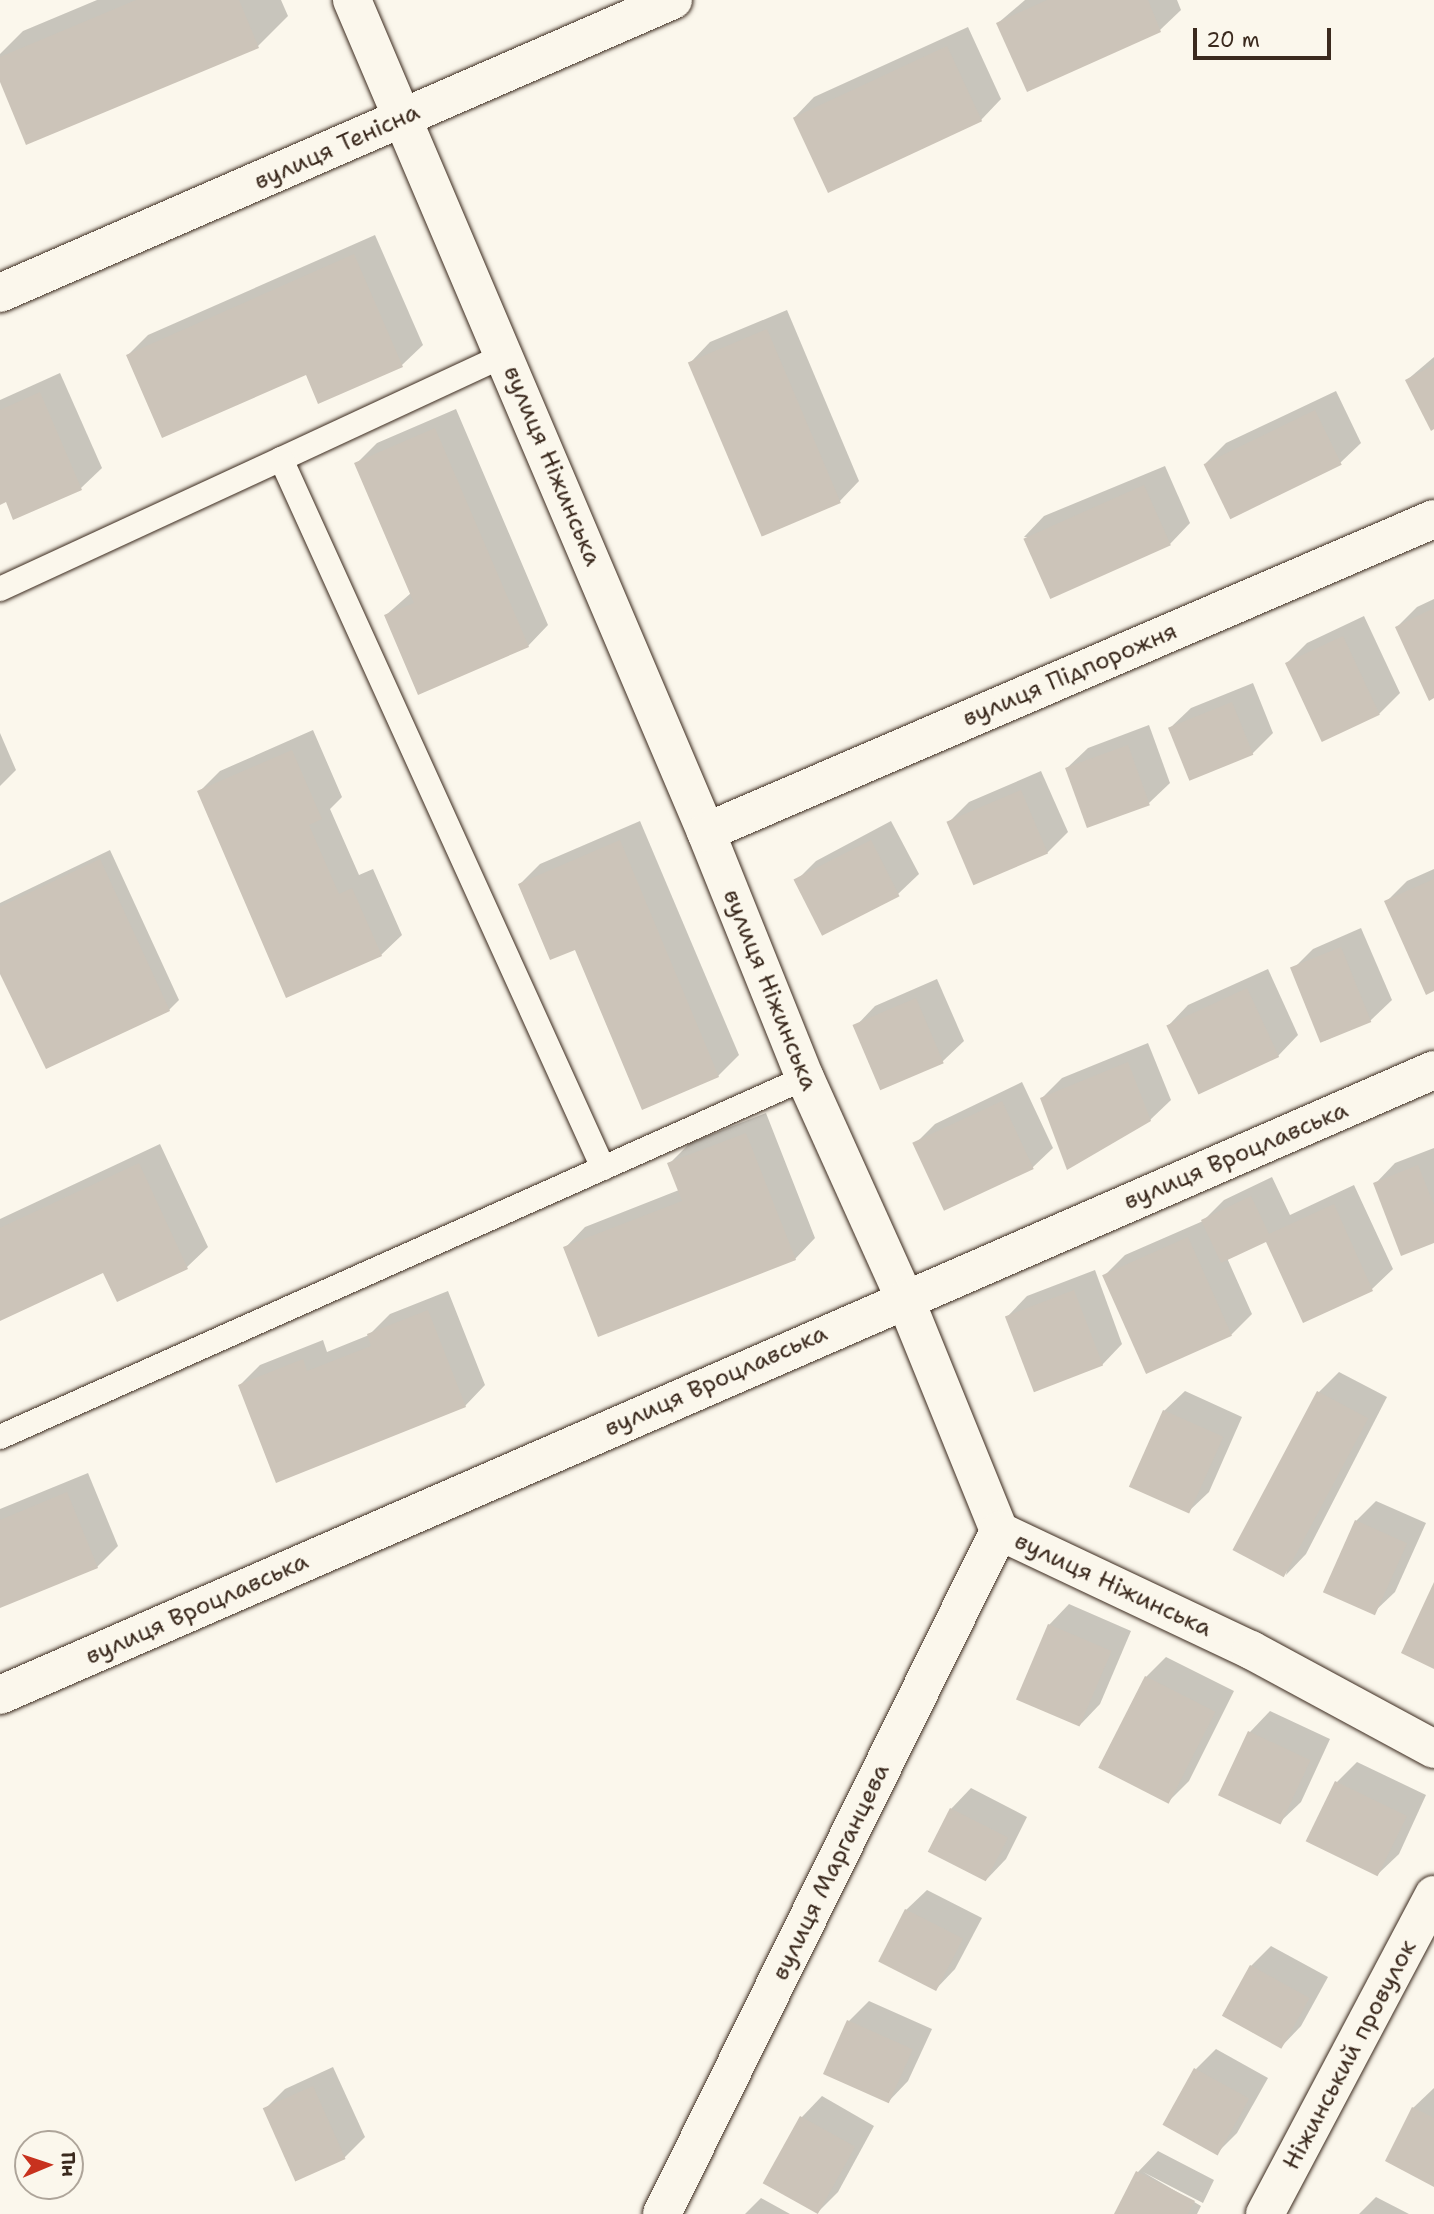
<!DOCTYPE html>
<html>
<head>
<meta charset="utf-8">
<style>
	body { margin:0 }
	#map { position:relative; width:1434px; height:2214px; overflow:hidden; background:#fbf7ec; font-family:"Shantell Sans",sans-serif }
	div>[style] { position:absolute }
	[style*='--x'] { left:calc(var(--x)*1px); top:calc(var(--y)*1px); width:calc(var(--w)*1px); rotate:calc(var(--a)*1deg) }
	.shadow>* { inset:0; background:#0003 }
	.building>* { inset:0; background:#ccc4b9; transform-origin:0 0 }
	.roads { filter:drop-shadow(0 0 2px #3b2a1e) drop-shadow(0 0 2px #3b2a1e) }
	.service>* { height:24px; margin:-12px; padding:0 12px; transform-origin:12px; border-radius:12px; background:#fbf7ec }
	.minor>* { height:38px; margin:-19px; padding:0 19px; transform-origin:19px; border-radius:19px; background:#fbf7ec }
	span { translate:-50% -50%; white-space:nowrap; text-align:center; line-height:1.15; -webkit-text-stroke:6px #fbf7ec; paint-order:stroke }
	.street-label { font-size:24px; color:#3b2a1e }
	.north { position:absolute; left:14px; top:2130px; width:70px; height:70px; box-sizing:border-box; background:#fbf7ec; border:2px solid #aea59a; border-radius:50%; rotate:88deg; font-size:19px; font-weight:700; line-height:28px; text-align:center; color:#3b2a1e }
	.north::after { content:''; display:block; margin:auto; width:24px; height:32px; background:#c8321e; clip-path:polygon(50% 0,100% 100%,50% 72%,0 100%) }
	.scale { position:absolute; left:1193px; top:28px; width:138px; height:32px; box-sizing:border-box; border:4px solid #3b2a1e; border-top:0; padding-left:9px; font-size:21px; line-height:24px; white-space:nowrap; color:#3b2a1e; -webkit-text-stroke:5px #fbf7ec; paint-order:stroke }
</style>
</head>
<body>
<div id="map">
	<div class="shadow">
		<i style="clip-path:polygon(97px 0,281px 0,288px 16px,258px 46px,0 77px,0 54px,23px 31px)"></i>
		<i style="clip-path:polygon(1025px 0,1177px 0,1181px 10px,1160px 30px,1028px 89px,998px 23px)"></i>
		<i style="clip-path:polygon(968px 27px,1001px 99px,981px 120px,794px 118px,814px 97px)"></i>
		<i style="clip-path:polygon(375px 235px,423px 345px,402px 365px,307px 372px,128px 355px,148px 335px)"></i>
		<i style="clip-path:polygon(787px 310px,859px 481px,839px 502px,690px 363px,710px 342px)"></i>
		<i style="clip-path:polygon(1434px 357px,1434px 427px,1407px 380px)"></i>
		<i style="clip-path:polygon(60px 373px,102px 468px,81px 488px,0 503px,0 400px)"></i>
		<i style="clip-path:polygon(1336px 391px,1361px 443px,1340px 463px,1206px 463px,1226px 443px)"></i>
		<i style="clip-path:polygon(456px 409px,548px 625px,528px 646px,386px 615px,411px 593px,356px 464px,377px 443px)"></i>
		<i style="clip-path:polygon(1165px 466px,1190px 523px,1170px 544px,1024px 537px,1044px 516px)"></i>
		<i style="clip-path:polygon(1434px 599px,1434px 696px,1397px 627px,1417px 607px)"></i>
		<i style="clip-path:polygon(1364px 616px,1400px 693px,1379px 714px,1287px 663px,1307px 643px)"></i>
		<i style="clip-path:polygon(1253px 683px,1273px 733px,1252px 754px,1170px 728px,1191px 708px)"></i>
		<i style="clip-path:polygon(1149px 725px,1170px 783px,1149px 803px,1067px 768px,1088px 748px)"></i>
		<i style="clip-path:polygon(313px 730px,342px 797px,330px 809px,359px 875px,373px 869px,402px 935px,381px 955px,199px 792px,220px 771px)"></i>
		<i style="clip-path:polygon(0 733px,16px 770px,0 786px)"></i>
		<i style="clip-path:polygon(1041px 771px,1068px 832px,1047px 853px,949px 822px,969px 802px)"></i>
		<i style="clip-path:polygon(640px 821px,739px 1055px,718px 1076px,576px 947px,520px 884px,540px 864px)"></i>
		<i style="clip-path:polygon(891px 821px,919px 874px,898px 894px,823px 934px,796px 881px,816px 861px)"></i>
		<i style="clip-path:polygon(110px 850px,179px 1000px,169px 1010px,0 970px,0 903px)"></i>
		<i style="clip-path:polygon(1434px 869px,1434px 989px,1386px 902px,1407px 881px)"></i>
		<i style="clip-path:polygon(1361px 928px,1392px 1000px,1371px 1020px,1324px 1041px,1293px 969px,1313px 949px)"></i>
		<i style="clip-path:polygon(1268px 969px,1298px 1035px,1278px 1056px,1168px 1026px,1188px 1005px)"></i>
		<i style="clip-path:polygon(937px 979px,964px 1041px,943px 1061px,882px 1088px,855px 1027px,875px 1006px)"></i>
		<i style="clip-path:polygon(1148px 1043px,1171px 1100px,1150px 1120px,1042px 1098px,1062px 1078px)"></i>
		<i style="clip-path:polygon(1022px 1082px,1053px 1148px,1032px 1168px,915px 1144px,935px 1124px)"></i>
		<i style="clip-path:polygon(766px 1113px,815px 1238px,795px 1259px,565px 1248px,585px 1227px,679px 1190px,669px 1164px,690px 1143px)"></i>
		<i style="clip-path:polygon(160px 1144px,208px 1247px,187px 1267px,118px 1300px,104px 1271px,0 1319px,0 1219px)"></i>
		<i style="clip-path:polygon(1434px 1148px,1434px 1241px,1375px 1184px,1395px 1163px)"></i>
		<i style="clip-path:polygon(1272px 1177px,1290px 1215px,1354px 1185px,1393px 1269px,1372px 1289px,1304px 1321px,1267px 1240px,1227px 1258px,1252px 1314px,1231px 1335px,1104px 1276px,1125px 1255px,1203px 1221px,1224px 1200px)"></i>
		<i style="clip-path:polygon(1095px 1270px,1122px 1344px,1102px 1365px,1007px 1317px,1027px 1296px)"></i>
		<i style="clip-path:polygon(448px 1291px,485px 1385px,465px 1406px,240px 1385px,260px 1365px,323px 1340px,327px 1352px,369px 1335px,390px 1314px)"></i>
		<i style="clip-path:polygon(1339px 1372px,1387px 1397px,1306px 1554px,1286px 1575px,1319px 1392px)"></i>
		<i style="clip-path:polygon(1185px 1391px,1242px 1417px,1209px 1492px,1188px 1512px,1164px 1411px)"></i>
		<i style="clip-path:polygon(88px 1473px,118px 1546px,97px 1567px,0 1606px,0 1509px)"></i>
		<i style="clip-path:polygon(1376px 1501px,1426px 1523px,1395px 1592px,1374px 1612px,1356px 1521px)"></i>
		<i style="clip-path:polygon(1069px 1604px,1131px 1631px,1100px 1704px,1080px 1725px,1049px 1625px)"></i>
		<i style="clip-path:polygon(1166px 1657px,1234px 1691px,1189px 1781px,1169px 1801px,1146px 1677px)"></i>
		<i style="clip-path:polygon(1270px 1711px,1330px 1739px,1301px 1802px,1280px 1822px,1221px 1794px,1250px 1732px)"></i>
		<i style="clip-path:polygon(1357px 1762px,1426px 1795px,1399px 1854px,1378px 1874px,1337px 1782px)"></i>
		<i style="clip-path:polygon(971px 1788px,1027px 1817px,1006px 1859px,986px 1880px,951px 1809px)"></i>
		<i style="clip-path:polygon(927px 1890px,982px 1918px,955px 1969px,935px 1990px,906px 1910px)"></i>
		<i style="clip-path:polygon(1271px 1946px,1328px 1977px,1301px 2026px,1281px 2047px,1251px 1966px)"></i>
		<i style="clip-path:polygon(869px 2001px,932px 2029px,908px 2081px,888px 2102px,849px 2021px)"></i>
		<i style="clip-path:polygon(1216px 2049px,1268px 2078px,1237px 2133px,1216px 2154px,1196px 2069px)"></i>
		<i style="clip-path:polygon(333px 2067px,365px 2137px,344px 2158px,265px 2109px,285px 2089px)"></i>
		<i style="clip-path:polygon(1434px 2088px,1434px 2185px,1413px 2108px)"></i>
		<i style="clip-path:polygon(822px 2096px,874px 2126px,838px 2192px,818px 2212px,766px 2183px,802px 2117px)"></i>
		<i style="clip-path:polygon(1158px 2151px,1214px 2180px,1203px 2203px,1143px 2172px,1201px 2206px,1197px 2214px,1116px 2214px,1138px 2172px)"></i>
		<i style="clip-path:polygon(1376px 2197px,1409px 2214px,1359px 2214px)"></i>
		<i style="clip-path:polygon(761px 2198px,790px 2214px,745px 2214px)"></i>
	</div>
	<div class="building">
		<i style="clip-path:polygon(136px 0,239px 0,259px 48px,26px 145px,0 82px,0 57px)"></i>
		<i style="clip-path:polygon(1047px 0,1148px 0,1161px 32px,1027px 92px,996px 23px)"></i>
		<i style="left:947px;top:46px;width:83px;height:170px;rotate:65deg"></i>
		<i style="clip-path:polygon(354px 254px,403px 367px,318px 404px,306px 375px,162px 438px,126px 355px)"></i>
		<i style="left:767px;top:329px;width:189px;height:86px;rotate:67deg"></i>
		<i style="clip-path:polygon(1434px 365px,1434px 429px,1431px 431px,1405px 380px)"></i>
		<i style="clip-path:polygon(40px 392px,82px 490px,13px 520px,6px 502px,0 505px,0 410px)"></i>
		<i style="left:1315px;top:410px;width:61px;height:124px;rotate:64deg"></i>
		<i style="clip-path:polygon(435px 428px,529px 647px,418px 695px,384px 615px,414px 603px,354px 463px)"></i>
		<i style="left:1144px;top:485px;width:66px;height:132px;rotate:66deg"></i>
		<i style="clip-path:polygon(1434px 608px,1434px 698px,1429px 701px,1395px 627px)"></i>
		<i style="left:1343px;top:636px;width:87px;height:64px;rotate:65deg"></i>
		<i style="left:1232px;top:702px;width:57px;height:69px;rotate:68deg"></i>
		<i style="left:1128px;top:745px;width:64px;height:67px;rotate:70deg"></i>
		<i style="clip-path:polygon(292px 750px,322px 819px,309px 825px,339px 894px,352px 888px,382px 956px,286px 998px,197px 791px)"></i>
		<i style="left:1021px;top:790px;width:69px;height:81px;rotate:67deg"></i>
		<i style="clip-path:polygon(620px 840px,719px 1077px,642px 1110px,575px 950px,550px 960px,518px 884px)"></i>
		<i style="left:871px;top:840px;width:63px;height:87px;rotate:63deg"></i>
		<i style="clip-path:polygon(100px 859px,170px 1011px,46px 1069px,0 974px,0 907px)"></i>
		<i style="clip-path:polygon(1434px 879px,1434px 991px,1426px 995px,1384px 901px)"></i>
		<i style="left:1341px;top:947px;width:81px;height:55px;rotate:68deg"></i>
		<i style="left:1247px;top:988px;width:76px;height:89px;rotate:65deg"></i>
		<i style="left:916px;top:998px;width:71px;height:69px;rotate:67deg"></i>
		<i style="clip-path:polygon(1128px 1062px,1151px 1121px,1067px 1170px,1040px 1098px)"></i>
		<i style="left:1002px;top:1101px;width:75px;height:99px;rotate:65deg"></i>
		<i style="clip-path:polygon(746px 1133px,796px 1260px,598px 1337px,563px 1247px,682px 1201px,667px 1163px)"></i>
		<i style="clip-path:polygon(139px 1163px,188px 1269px,117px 1302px,103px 1273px,0 1321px,0 1228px)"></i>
		<i style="clip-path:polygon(1418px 1165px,1434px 1205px,1434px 1243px,1401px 1256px,1373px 1183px)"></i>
		<i style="clip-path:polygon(1251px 1196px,1269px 1234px,1334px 1204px,1373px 1291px,1303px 1323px,1266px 1242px,1221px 1263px,1201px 1220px)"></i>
		<i style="left:1188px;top:1237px;width:108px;height:94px;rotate:66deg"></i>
		<i style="left:1074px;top:1290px;width:81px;height:74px;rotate:69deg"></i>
		<i style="clip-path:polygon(428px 1310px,466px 1407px,276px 1483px,238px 1385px,303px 1359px,307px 1371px,371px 1346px,367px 1334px)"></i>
		<i style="left:1317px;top:1391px;width:58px;height:180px;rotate:28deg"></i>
		<i style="left:1163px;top:1410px;width:66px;height:84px;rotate:24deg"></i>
		<i style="clip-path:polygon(67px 1492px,98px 1568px,0 1608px,0 1520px)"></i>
		<i style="left:1355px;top:1520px;width:57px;height:79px;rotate:24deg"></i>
		<i style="clip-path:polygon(1434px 1582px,1434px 1669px,1401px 1653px)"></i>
		<i style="left:1048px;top:1624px;width:69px;height:82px;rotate:23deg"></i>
		<i style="left:1145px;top:1676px;width:79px;height:103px;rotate:27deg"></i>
		<i style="left:1248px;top:1731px;width:69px;height:71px;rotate:25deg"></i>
		<i style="left:1335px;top:1781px;width:80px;height:67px;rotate:26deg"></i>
		<i style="left:950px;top:1808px;width:65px;height:49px;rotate:27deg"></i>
		<i style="left:905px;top:1909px;width:65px;height:59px;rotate:27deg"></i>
		<i style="left:1250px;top:1965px;width:68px;height:58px;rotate:29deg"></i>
		<i style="left:847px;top:2020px;width:72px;height:59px;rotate:24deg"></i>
		<i style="left:1194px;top:2068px;width:63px;height:65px;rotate:29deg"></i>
		<i style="left:313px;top:2086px;width:80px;height:55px;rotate:66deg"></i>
		<i style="clip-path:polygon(1412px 2107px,1434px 2118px,1434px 2187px,1385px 2161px)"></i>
		<i style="left:800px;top:2116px;width:63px;height:77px;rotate:29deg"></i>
		<i style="clip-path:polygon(1136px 2171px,1195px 2201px,1188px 2214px,1114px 2214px)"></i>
	</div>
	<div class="roads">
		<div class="service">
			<i style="--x:281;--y:459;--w:247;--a:-24.9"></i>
			<i style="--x:0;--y:589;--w:310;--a:-24.8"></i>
			<i style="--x:281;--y:459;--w:779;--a:65.57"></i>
			<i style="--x:0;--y:1437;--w:881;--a:-24.04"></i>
		</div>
		<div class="minor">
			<i style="--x:352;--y:0;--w:904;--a:66.95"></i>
			<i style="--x:706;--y:832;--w:265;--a:68.1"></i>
			<i style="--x:805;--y:1078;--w:243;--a:65.7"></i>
			<i style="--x:905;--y:1299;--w:250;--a:67.9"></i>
			<i style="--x:999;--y:1531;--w:279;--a:25.3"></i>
			<i style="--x:1251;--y:1650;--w:208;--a:28.4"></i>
			<i style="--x:0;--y:293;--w:734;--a:-23.53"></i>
			<i style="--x:706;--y:832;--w:792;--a:-23.27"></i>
			<i style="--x:0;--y:1695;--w:1564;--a:-23.55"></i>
			<i style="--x:662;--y:2214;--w:762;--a:-63.74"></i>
			<i style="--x:1265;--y:2214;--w:361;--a:-62.1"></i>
		</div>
	</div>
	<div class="street-label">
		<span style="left:337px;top:147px;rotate:-24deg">вулиця Тенісна</span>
		<span style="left:552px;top:466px;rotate:67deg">вулиця Ніжинська</span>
		<span style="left:1070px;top:675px;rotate:-23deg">вулиця Підпорожня</span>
		<span style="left:770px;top:990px;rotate:68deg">вулиця Ніжинська</span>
		<span style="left:1236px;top:1156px;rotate:-23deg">вулиця Вроцлавська</span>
		<span style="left:716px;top:1381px;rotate:-24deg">вулиця Вроцлавська</span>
		<span style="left:1113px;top:1585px;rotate:25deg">вулиця Ніжинська</span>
		<span style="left:197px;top:1609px;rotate:-24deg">вулиця Вроцлавська</span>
		<span style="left:831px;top:1872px;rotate:-64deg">вулиця Марганцева</span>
		<span style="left:1350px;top:2055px;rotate:-62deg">Ніжинський провулок</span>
	</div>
	<div class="north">Пн</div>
	<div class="scale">20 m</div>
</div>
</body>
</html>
